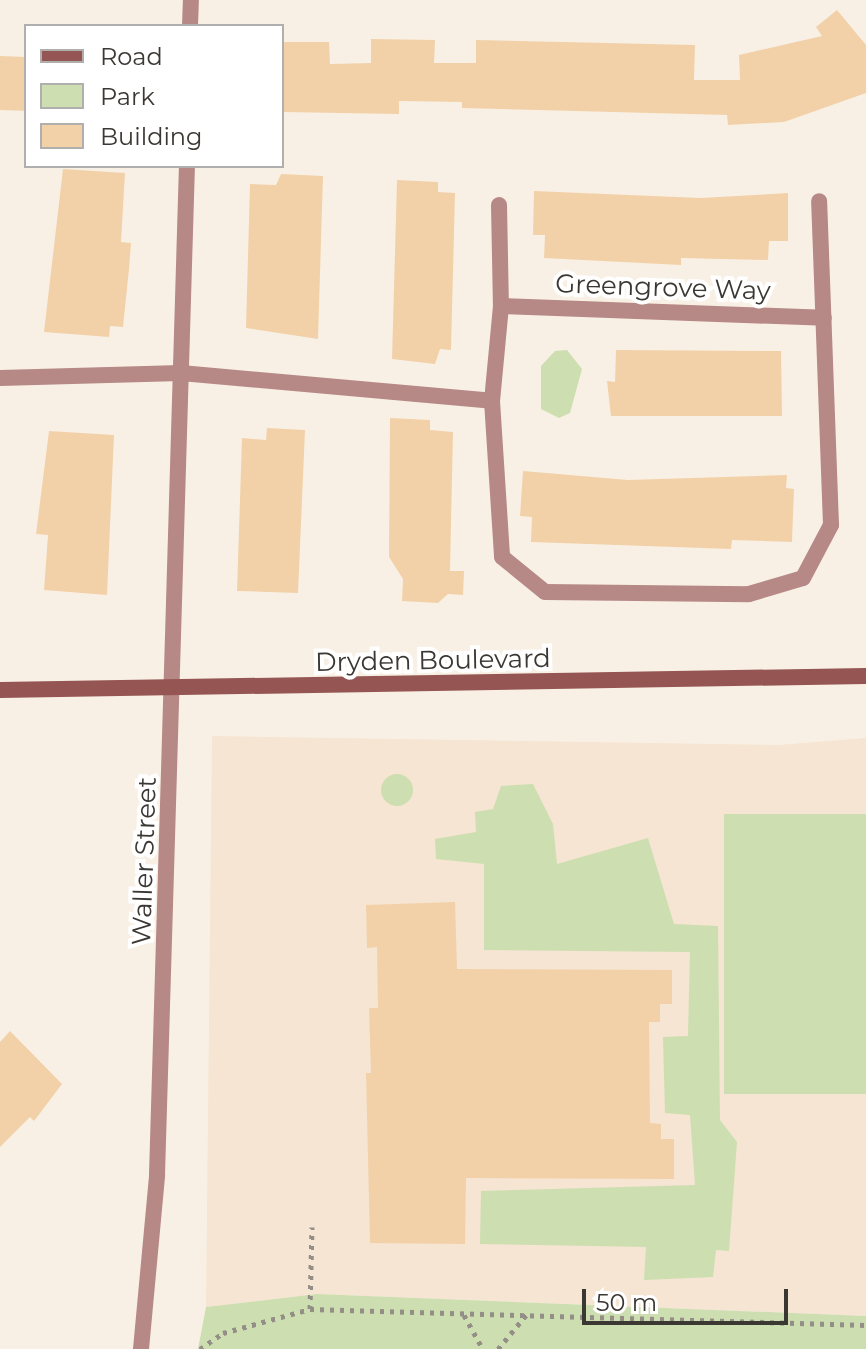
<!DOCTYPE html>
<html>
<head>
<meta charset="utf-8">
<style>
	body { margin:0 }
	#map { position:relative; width:866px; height:1349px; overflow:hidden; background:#f9f0e5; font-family:Montserrat,sans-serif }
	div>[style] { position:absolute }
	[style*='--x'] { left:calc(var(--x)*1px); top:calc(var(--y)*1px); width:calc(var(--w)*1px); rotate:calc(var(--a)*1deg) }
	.education>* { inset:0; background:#f5e5d2 }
	.green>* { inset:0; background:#cddeb1; transform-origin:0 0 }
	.round { border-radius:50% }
	.building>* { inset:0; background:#f2d1a9; transform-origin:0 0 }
	.path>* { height:5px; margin-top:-2.5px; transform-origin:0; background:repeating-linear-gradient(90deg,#948e87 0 4px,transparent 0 10px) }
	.lane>* { height:16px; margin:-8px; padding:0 8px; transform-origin:8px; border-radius:8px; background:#b68886 }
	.street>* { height:16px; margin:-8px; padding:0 8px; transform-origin:8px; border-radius:8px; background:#b68886 }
	.secondary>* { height:16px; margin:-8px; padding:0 8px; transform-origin:8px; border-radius:8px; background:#955553 }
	span { translate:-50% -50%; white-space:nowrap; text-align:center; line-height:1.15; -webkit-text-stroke:8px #fff; paint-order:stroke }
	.street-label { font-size:26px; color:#3b3733 }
	.legend { position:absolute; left:24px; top:24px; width:260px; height:144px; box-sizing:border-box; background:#fff; border:2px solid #b1afad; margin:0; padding:10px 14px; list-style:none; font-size:24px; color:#3b3733 }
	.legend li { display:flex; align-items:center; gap:16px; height:40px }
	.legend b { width:40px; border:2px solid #b1afad }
	.scale { position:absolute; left:582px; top:1289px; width:206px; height:36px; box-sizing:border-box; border:4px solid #3b3733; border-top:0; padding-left:10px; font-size:24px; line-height:28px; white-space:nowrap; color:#3b3733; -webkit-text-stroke:6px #fff; paint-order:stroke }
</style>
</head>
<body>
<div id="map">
	<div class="education">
		<i style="clip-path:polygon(212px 736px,778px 745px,866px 738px,866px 1316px,317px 1294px,206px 1307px)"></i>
	</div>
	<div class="green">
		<i style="clip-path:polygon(567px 350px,582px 369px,570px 413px,559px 418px,541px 409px,541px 366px,555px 351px)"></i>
		<i class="round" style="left:381px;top:774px;width:32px;height:32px"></i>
		<i style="clip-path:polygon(533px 784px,553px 824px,557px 864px,648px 838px,674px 924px,718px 926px,720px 1120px,737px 1142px,729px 1251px,716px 1250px,713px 1277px,644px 1280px,646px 1247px,480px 1244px,481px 1191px,695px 1185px,690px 1115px,665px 1113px,663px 1037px,688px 1036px,690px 952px,484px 950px,484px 864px,436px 859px,435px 839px,476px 832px,475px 812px,493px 809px,501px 786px)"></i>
		<i style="left:724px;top:814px;width:142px;height:280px"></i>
		<i style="clip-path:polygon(317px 1294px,866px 1316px,866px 1349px,198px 1349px,206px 1307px)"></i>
	</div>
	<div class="building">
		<i style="clip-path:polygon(837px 10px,866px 45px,866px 93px,784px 122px,728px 125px,727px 115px,462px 108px,462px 102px,399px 101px,399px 114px,282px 112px,282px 42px,329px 42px,330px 64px,371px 63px,371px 39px,435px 40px,434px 63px,476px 63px,476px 40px,695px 45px,694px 80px,740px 80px,739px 55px,822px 36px,816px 27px)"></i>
		<i style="left:0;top:56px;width:26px;height:54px;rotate:2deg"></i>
		<i style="clip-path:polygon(63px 169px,125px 173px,121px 242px,131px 243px,129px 269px,123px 327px,110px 326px,109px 337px,44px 332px)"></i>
		<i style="clip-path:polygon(281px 174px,323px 176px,318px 339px,246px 328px,250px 184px,276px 185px)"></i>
		<i style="clip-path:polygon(397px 180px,438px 182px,438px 192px,455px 193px,451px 350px,440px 349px,435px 364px,392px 359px)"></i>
		<i style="clip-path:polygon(534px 191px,701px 198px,788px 193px,788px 241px,769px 241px,768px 260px,681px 258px,681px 265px,544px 258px,545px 235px,533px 235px)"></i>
		<i style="clip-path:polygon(616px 350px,781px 351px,782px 416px,611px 416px,607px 381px,615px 382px)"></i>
		<i style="clip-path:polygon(390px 418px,430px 420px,430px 430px,453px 432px,450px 571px,464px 571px,463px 595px,448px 594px,438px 603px,402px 601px,403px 579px,389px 557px)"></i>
		<i style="clip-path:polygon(267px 428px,305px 430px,298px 593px,237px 591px,242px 438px,266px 440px)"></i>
		<i style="clip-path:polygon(49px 431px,114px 435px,107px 595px,44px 590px,48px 535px,36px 534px)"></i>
		<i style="clip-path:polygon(523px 471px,628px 480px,787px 475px,786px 488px,794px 489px,792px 542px,732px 540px,731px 549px,531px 542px,532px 517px,520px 516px)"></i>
		<i style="clip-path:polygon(455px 902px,457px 969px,672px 970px,672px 1004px,660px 1004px,660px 1022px,649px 1022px,650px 1123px,661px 1124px,661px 1139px,674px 1139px,674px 1179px,466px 1178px,465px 1244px,370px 1243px,366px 1073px,371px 1073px,369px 1008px,378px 1008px,377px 947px,367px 948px,366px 905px)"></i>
		<i style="clip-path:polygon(10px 1031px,62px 1084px,34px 1121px,30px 1117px,0 1147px,0 1042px)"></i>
	</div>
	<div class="path">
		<i style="--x:310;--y:1309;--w:82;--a:-88.6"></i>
		<i style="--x:464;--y:1315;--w:39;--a:61"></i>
		<i style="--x:200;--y:1349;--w:28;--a:-35"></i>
		<i style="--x:223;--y:1333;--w:90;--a:-15.4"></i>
		<i style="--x:310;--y:1309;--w:556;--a:1.65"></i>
		<i style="--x:498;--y:1349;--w:45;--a:-50.4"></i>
	</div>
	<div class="lane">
		<i style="--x:0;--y:378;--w:181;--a:-1.6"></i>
	</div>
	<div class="street">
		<i style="--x:190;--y:26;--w:26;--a:-88"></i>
		<i style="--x:499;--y:205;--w:101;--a:88.9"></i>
		<i style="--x:501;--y:306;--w:95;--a:95.4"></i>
		<i style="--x:492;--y:401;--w:156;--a:86.3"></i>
		<i style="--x:502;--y:557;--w:55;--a:39.1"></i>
		<i style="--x:545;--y:592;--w:204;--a:0.6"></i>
		<i style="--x:749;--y:594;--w:56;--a:-16.5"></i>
		<i style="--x:803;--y:578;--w:60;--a:-62.2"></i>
		<i style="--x:831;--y:525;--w:324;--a:-92.1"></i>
		<i style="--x:501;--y:306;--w:323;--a:2.1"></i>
		<i style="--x:181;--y:373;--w:312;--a:5.1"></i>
		<i style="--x:141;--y:1349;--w:175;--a:-84.7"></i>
		<i style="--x:157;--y:1175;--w:1009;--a:-88.3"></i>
	</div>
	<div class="secondary">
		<i style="--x:0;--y:690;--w:866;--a:-0.93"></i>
	</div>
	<div class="street-label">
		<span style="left:663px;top:288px;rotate:2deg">Greengrove Way</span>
		<span style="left:433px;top:661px;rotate:-1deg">Dryden Boulevard</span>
		<span style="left:145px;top:861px;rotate:-88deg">Waller Street</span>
	</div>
	<ul class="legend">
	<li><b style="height:10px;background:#955553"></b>Road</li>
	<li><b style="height:22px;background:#cddeb1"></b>Park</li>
	<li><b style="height:22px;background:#f2d1a9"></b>Building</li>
	</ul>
	<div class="scale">50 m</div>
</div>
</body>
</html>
